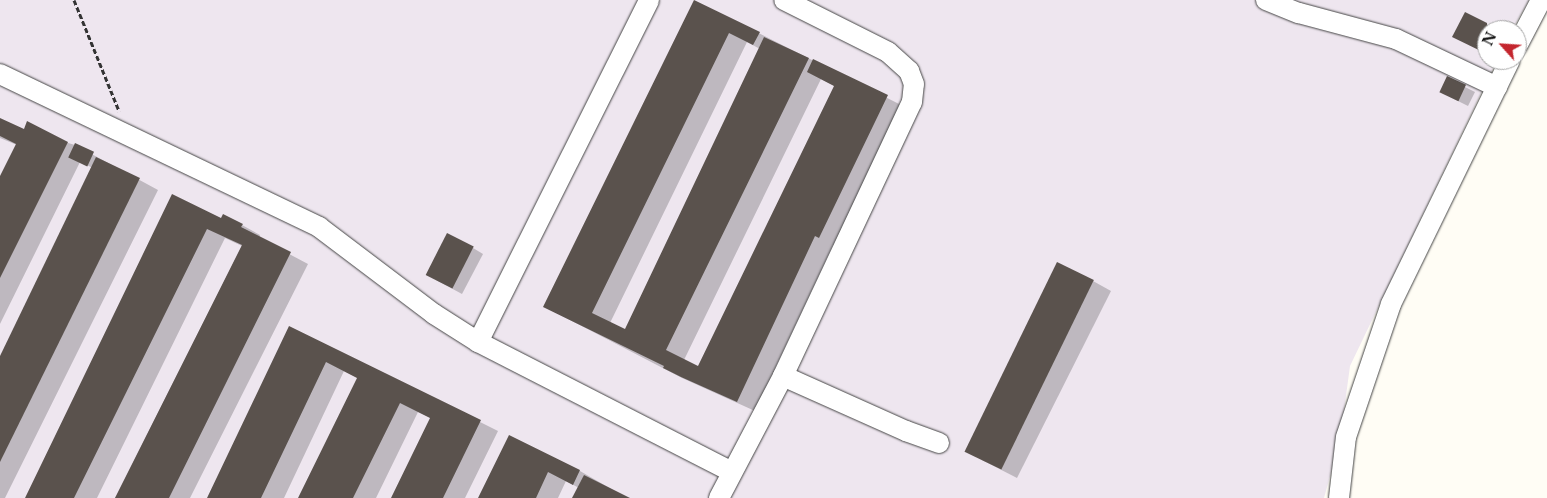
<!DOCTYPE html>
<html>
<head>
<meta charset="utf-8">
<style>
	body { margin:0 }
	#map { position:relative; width:1547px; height:498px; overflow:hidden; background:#fffdf5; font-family:"Libre Baskerville",serif }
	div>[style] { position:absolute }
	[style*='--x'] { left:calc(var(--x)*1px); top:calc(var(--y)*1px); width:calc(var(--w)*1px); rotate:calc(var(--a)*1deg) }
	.industrial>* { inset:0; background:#eee6ef }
	.shadow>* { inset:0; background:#0003 }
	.building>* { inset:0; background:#5a524d; transform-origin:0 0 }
	.path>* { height:3px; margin-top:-1.5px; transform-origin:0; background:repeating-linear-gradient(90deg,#333 0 5px,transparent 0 7.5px) }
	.roads { filter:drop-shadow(0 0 1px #444) drop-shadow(0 0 1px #444) }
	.minor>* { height:20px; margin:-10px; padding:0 10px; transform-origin:10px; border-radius:10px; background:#fff }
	span { translate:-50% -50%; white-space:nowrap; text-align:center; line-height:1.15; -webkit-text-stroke:5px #fff; paint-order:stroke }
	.north { position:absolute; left:1477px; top:20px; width:50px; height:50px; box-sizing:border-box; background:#fff; border:1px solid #a0a0a0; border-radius:50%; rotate:296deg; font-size:14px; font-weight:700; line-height:20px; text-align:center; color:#111 }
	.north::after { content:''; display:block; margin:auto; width:18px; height:22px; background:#c4262e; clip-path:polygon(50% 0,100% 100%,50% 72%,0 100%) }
</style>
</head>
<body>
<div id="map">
	<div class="industrial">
		<i style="clip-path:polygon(0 0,1529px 0,1512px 30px,1487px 30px,1487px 60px,1497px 60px,1350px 366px,1340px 440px,1324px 498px,0 498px)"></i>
	</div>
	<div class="shadow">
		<i style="clip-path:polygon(evenodd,695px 1px,905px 107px,837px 247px,833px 245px,755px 411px,682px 378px,545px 307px,695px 1px,747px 42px,760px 49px,625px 331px,610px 323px,747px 42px,695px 1px,821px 79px,835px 86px,699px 368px,684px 360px,821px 79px)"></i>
		<i style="clip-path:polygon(1465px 14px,1498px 30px,1487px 30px,1487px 53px)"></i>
		<i style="clip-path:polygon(1447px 78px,1475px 92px,1468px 106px,1450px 97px)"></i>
		<i style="clip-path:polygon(0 119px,24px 130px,75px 145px,158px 190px,5px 498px,0 498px,0 359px,93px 168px,80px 162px,0 324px,0 179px,17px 145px,0 138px)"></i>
		<i style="clip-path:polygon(173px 196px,222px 219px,242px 225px,260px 235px,259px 238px,308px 264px,190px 498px,115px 498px,242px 246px,225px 238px,97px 498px,26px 498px)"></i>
		<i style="clip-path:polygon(473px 248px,483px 254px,462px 294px,436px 280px)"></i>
		<i style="clip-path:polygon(1093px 281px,1111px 291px,1017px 478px,982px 460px)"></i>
		<i style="clip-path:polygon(290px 327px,498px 431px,465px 498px,392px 498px,431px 418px,418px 412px,376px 498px,299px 498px,358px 378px,344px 371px,284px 498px,209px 498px)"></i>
		<i style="clip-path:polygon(510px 436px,580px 471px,627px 498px,574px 498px,579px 488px,566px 481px,558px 498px,480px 498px)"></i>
	</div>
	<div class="building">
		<i style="clip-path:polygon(694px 0,760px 32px,753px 45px,729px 33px,592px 313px,625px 329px,764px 37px,809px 58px,666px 350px,698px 366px,834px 86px,807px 72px,813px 59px,888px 95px,819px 238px,815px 236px,737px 402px,681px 377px,663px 368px,664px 366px,543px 307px)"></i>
		<i style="clip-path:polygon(1465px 12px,1487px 23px,1487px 54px,1452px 37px)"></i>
		<i style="left:1447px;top:76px;width:21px;height:18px;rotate:25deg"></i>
		<i style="clip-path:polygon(0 118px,24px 129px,27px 121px,68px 142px,0 278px,0 176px,16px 144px,0 136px)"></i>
		<i style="left:75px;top:143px;width:21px;height:16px;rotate:25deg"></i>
		<i style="clip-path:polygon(96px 157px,140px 178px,0 462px,0 356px)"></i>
		<i style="clip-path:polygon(172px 194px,221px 218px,223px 214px,243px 224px,241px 227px,291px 252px,169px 498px,115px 498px,242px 245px,207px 229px,74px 498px,25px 498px)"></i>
		<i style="left:447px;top:233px;width:30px;height:47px;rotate:27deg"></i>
		<i style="left:1057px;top:262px;width:41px;height:211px;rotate:26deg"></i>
		<i style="clip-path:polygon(289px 326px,481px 420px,443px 498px,391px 498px,430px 418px,400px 403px,353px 498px,298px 498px,357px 378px,326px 362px,261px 498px,207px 498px)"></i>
		<i style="clip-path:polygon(509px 435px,580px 470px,573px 485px,548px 472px,536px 498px,478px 498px)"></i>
		<i style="clip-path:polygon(584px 475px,630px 498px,572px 498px)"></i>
	</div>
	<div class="path">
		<i style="--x:74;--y:0;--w:120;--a:67.9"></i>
	</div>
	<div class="roads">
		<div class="minor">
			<i style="--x:1266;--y:0;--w:35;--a:22"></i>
			<i style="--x:1299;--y:13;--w:100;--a:15"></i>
			<i style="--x:1396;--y:39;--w:112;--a:25.4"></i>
			<i style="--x:1517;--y:46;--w:52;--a:-62.4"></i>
			<i style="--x:0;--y:74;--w:354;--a:25.6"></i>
			<i style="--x:319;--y:227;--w:144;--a:37.1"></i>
			<i style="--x:434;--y:314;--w:52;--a:32.5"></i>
			<i style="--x:478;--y:342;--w:285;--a:27.1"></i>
			<i style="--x:478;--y:342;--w:382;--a:-63.4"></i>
			<i style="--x:783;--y:376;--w:135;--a:24.1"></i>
			<i style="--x:906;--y:431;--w:35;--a:20"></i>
			<i style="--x:719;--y:498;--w:138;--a:-62.3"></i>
			<i style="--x:783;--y:376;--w:303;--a:-64.8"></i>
			<i style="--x:912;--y:102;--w:18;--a:-84"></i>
			<i style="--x:914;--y:84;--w:14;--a:-111"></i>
			<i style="--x:909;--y:71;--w:28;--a:-138"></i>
			<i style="--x:888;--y:52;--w:116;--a:-153.4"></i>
			<i style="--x:1339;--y:498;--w:61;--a:-83.5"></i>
			<i style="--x:1346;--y:437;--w:140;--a:-71.3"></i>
			<i style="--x:1391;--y:304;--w:271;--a:-64"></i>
		</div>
	</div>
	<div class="north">N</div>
</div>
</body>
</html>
